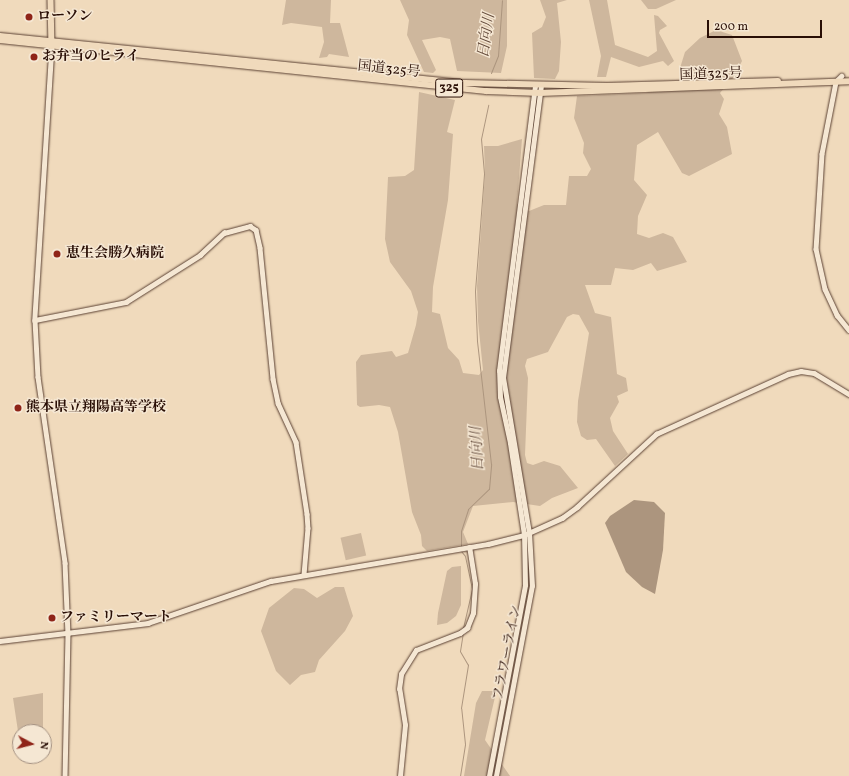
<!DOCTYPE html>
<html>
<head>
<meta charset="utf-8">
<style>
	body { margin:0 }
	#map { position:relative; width:849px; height:776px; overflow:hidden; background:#f0dabc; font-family:Vollkorn,"Noto Serif JP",serif }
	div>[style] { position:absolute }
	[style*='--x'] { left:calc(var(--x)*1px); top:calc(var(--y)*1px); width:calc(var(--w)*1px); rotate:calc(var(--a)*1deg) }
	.green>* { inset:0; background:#ceb79d; transform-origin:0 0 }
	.water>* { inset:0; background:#ac957e }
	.stream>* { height:1px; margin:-0.5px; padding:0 0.5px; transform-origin:0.5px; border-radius:0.5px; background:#ac957e }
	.roads { filter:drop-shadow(0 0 1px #5b4133) drop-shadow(0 0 1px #5b4133) }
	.minor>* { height:4.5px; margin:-2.25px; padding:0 2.25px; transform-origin:2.25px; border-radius:2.25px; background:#f5e7d3 }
	.major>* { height:5.5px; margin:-2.75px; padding:0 2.75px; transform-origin:2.75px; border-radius:2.75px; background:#f0dabc }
	.highway>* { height:6px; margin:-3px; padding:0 3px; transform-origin:3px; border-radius:3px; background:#f0dabc }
	.dots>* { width:11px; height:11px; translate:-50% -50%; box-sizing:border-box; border:2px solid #f5e7d3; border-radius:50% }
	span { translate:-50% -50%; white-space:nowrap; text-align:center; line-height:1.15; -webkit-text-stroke:3px #f5e7d3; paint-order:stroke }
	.shield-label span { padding:1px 3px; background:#f5e7d3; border:1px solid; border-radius:3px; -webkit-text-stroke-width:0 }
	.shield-label { font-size:13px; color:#290e05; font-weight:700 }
	.poi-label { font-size:14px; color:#290e05; font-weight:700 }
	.left { translate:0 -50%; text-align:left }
	.street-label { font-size:14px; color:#290e05 }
	.water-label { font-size:15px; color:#644b3b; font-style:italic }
	.north { position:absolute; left:12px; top:724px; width:40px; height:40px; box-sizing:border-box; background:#f5e7d3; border:1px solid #a39081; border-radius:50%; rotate:97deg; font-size:11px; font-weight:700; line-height:16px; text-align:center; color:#290e05 }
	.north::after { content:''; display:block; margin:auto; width:14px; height:18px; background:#8f2418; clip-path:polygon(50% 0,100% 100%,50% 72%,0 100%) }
	.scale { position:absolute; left:707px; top:20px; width:115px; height:18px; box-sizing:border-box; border:2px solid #290e05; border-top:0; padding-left:5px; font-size:12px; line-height:14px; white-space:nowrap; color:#290e05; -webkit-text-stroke:3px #f5e7d3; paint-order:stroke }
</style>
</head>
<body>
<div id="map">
	<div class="green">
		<i style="clip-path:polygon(286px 0,331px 0,330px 23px,340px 23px,349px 57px,329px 54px,327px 57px,319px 58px,324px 42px,322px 27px,291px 23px,282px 25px)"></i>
		<i style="clip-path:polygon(400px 0,507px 0,507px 46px,501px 73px,457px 71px,450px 39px,440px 37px,422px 40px,436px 70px,433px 73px,424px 72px,407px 35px,409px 20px)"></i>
		<i style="clip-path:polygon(540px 0,567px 0,557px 3px,561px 42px,559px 71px,555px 79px,534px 78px,532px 33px,542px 27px,546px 17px)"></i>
		<i style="clip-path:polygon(589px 0,607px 0,615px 45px,648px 57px,657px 51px,654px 15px,658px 16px,667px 26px,660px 30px,659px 33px,674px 61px,668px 66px,663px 61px,639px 67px,611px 57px,606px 77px,597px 77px,601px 56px)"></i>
		<i style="clip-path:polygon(641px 0,676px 0,656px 9px,648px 9px)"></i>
		<i style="clip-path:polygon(716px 30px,732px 35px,742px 61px,735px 75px,720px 93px,724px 99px,719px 114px,727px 127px,732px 154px,689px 176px,682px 173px,658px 132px,637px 145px,634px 180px,647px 195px,638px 216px,637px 234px,649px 238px,663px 233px,673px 237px,687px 262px,657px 271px,651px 263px,633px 270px,615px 268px,611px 285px,585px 285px,595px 313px,611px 317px,617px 374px,626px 378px,628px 391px,617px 396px,619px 402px,610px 418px,613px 431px,628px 454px,615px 466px,596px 439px,587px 440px,581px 436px,577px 422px,578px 401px,589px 333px,579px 315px,573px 314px,567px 317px,548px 352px,527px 359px,525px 366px,528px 378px,525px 455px,527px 463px,533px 465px,544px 461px,560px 466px,578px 488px,552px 498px,540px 506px,513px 502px,473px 506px,463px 532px,468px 544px,427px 551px,422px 546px,421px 535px,412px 512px,398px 432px,390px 407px,379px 405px,360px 407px,357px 405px,356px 362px,361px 355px,392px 351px,396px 357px,408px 353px,416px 325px,418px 312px,411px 291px,390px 262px,385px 239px,388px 177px,405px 176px,414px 170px,419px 92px,455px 100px,447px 132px,453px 134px,448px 200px,433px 287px,432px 312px,440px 314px,448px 348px,459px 360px,463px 373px,479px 375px,483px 370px,478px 321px,477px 286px,485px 174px,484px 146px,498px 146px,522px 139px,517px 204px,529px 211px,544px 205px,566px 205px,569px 176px,587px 176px,591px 169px,583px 153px,584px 143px,574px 118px,577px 96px,646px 93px,685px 78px,680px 68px,685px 52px,700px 38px)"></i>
		<i style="left:361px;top:533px;width:23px;height:21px;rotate:77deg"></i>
		<i style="clip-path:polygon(461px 566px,461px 605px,456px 616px,447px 623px,437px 625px,438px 613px,447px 571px,452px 567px)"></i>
		<i style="clip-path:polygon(335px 587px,344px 587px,353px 616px,345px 631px,319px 660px,315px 672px,301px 675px,290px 685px,276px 671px,261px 631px,269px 608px,294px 588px,304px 589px,317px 598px)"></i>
		<i style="clip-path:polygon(482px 691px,494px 691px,495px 697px,485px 740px,510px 776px,464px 776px,476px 703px)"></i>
		<i style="clip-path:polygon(43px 693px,43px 731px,20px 732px,19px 738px,13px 698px)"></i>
	</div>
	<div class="water">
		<i style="clip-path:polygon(634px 500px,654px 502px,665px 513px,663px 550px,655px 594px,642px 587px,626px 572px,605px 523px,610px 516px)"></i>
	</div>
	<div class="stream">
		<i style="--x:491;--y:73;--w:18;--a:-68"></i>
		<i style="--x:498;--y:56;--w:56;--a:-85.9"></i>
		<i style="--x:461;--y:546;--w:15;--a:-90"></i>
		<i style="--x:461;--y:531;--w:23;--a:-72"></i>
		<i style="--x:468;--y:509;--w:29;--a:-44"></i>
		<i style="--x:489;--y:489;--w:25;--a:-85"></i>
		<i style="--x:491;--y:464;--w:124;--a:-96.5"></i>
		<i style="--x:477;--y:341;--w:50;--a:-92.3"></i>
		<i style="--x:475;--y:291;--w:118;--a:-85.6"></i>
		<i style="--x:484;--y:173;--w:34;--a:-95"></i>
		<i style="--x:481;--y:139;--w:35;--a:-78"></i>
		<i style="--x:461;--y:551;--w:6;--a:51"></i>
		<i style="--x:465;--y:556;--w:34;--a:78"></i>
		<i style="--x:472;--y:589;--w:40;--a:103"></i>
		<i style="--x:460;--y:776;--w:32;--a:-81"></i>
		<i style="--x:465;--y:744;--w:36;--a:-96"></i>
		<i style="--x:461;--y:708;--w:44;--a:-80.8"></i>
		<i style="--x:468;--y:665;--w:16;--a:-120"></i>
		<i style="--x:460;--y:651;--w:18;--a:-81"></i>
	</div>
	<div class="roads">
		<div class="minor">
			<i style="--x:52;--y:46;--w:275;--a:93.6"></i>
			<i style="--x:35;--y:320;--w:57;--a:87"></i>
			<i style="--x:38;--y:377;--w:188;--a:81.7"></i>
			<i style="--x:65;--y:563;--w:71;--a:87.6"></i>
			<i style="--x:68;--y:634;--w:142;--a:91.2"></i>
			<i style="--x:842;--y:76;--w:8;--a:135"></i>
			<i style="--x:836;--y:82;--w:73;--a:101"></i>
			<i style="--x:822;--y:154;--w:95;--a:93.6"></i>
			<i style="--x:816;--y:249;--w:41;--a:77.3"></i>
			<i style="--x:825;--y:289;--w:29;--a:65"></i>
			<i style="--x:837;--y:315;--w:19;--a:51"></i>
			<i style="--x:35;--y:320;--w:93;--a:-11.2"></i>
			<i style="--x:126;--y:302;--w:88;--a:-32.4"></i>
			<i style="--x:200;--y:255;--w:33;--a:-43"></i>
			<i style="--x:224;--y:233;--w:27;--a:-15"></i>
			<i style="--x:250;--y:226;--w:7;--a:34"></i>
			<i style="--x:256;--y:230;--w:18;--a:77"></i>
			<i style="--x:260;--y:248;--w:132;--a:84.3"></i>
			<i style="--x:273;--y:379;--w:25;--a:78"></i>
			<i style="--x:278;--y:403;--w:43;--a:65.2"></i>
			<i style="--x:296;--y:442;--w:73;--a:81.3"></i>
			<i style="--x:307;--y:514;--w:14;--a:86"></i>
			<i style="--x:308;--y:528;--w:47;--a:94.9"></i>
			<i style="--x:0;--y:641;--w:149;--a:-6.9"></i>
			<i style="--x:148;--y:623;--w:130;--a:-18.9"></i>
			<i style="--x:271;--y:581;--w:220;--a:-9.7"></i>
			<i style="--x:488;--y:544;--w:37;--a:-14"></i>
			<i style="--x:524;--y:535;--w:42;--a:-24.1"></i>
			<i style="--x:562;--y:518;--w:19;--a:-36"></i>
			<i style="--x:577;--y:507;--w:108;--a:-42.7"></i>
			<i style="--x:656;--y:434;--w:145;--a:-24.4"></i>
			<i style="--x:788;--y:374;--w:13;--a:-13"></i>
			<i style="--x:801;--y:371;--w:13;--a:9"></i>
			<i style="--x:814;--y:373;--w:41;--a:31"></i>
			<i style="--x:400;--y:776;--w:51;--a:-84.4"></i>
			<i style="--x:405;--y:725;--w:36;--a:-99"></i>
			<i style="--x:399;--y:689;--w:15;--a:-82"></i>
			<i style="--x:401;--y:674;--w:28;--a:-58"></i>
			<i style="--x:416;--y:650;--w:47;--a:-21.1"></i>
			<i style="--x:460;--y:633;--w:9;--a:-36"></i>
			<i style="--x:467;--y:628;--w:16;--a:-68"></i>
			<i style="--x:473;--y:613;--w:29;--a:-86"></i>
			<i style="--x:475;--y:584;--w:37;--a:-99"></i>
			<i style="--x:489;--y:776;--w:194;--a:-79.3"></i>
			<i style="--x:525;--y:585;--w:50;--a:-91.1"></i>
			<i style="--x:524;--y:535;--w:93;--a:-98.7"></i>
			<i style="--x:510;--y:443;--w:47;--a:-102.3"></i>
			<i style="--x:500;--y:397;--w:26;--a:-92"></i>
			<i style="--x:499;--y:371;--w:288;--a:-82.8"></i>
			<i style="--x:496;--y:776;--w:193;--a:-79.3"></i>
			<i style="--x:532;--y:586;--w:53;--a:-93.2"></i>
			<i style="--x:529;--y:533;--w:157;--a:-99.5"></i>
			<i style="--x:503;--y:378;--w:295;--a:-82.6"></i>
		</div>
		<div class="major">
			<i style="--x:51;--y:0;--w:46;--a:88.8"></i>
		</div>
		<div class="highway">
			<i style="--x:0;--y:36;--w:467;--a:5.8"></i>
			<i style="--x:465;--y:83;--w:142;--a:1.2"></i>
			<i style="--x:607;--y:86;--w:171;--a:-1.7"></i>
			<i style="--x:0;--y:40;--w:489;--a:6"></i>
			<i style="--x:486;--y:91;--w:54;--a:2.1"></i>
			<i style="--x:540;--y:93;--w:309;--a:-2.2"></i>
		</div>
	</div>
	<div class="dots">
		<i style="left:29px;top:17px;background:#8f2418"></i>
		<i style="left:34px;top:57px;background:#8f2418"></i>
		<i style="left:57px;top:254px;background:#8f2418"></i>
		<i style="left:18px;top:408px;background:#8f2418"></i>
		<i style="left:52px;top:618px;background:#8f2418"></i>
	</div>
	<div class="shield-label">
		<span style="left:449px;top:88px">325</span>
	</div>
	<div class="poi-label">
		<span class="left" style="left:37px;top:17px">ローソン</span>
		<span class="left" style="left:42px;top:57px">お弁当のヒライ</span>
		<span class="left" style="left:66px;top:254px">恵生会勝久病院</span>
		<span class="left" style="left:26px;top:408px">熊本県立翔陽高等学校</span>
		<span class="left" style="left:60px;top:618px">ファミリーマート</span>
	</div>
	<div class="street-label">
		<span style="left:389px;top:70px;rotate:6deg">国道325号</span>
		<span style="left:711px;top:75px;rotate:-2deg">国道325号</span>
		<span style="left:508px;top:653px;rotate:-79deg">フラワーライン</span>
	</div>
	<div class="water-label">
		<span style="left:487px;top:36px;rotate:-82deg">日向川</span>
		<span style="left:478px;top:449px;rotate:-93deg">日向川</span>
	</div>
	<div class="north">N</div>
	<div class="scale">200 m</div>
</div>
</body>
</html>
